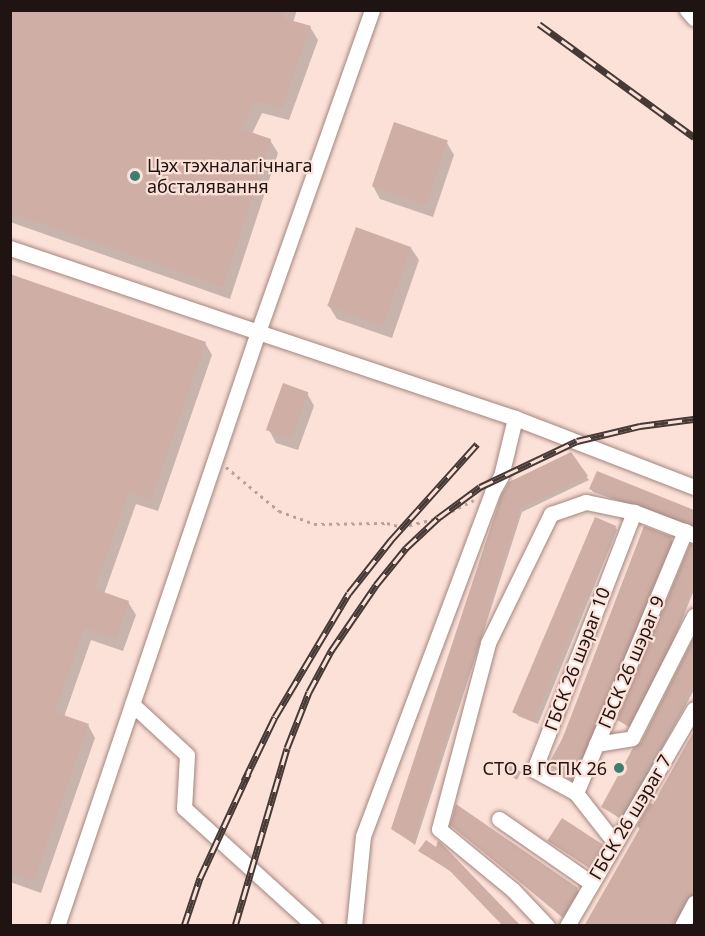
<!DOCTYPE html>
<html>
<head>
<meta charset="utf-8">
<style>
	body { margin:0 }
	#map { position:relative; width:705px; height:936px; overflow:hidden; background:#fce1d9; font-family:"Noto Sans",sans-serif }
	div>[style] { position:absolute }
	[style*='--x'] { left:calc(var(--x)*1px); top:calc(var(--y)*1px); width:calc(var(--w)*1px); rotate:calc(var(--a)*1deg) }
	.shadow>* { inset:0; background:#0003 }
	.building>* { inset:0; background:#cfaea6; transform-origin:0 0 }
	.path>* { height:3px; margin-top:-1.5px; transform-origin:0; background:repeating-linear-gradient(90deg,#b8a29c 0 3px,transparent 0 7.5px) }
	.roads { filter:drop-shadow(0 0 2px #a4857d) drop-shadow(0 0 2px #a4857d) }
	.minor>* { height:15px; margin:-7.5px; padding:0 7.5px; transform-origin:7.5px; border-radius:7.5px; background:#fff }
	.rail>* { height:7px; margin-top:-3.5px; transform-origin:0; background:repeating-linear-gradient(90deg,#fce1d9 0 14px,#473935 0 28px); box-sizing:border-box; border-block:2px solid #473935 }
	.dots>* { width:16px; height:16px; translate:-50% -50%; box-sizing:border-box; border:3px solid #fce1d9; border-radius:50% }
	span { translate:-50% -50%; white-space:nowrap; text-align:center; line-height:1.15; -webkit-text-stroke:4.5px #fce1d9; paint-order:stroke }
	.poi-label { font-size:18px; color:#1f1411 }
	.left { translate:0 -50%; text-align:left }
	.right { translate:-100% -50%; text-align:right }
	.street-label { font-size:18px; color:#1f1411 }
	.frame { position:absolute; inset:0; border:12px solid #1f1411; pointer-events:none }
</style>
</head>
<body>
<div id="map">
	<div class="shadow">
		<i style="clip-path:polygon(10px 10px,297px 10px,293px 22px,310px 27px,318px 40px,289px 120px,262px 113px,252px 134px,270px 140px,278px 153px,230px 299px,10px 222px)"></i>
		<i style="clip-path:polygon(447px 143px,454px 155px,433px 217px,380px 199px,373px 186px)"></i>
		<i style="clip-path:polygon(411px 248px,419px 260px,392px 338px,337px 319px,329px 306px)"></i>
		<i style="clip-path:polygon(10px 276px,205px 343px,212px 355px,158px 511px,136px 504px,104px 594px,128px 602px,136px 615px,123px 651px,91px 640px,64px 717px,88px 725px,95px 738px,41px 893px,10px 882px)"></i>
		<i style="clip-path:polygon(307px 393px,314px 406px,298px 450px,276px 443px,269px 430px)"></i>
		<i style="clip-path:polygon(570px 453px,589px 480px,522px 512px,415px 845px,392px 828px,502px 497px)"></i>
		<i style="clip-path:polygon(597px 473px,694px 512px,694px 527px,593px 492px,591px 489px)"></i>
		<i style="clip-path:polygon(615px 527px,617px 530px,538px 724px,518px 716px,516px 713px)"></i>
		<i style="clip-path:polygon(671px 538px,673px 542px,572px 781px,548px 765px)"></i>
		<i style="clip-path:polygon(691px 545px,694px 545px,694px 590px,671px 647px,630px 728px,618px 720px)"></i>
		<i style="clip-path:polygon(694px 640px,694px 690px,622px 820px,603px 807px,642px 743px)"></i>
		<i style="clip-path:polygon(694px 734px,694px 898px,675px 926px,586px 926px,640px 830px,638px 826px,653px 806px)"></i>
		<i style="clip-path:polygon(507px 762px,521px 772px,517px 780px,503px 770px)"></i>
		<i style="clip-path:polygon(452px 825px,577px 889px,579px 892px,563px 918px)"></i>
		<i style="clip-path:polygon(549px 840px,602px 846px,604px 849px,592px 870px)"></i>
		<i style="clip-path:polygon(437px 849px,453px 873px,420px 851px)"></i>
	</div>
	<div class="building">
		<i style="clip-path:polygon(10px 10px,286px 10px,283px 18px,311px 26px,282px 108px,255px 101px,242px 129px,271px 139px,223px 287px,10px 213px)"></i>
		<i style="left:394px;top:122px;width:57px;height:68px;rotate:19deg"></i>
		<i style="left:356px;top:227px;width:59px;height:84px;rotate:20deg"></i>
		<i style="clip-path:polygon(10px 274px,206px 342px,151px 500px,129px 492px,95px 589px,129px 601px,116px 639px,84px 628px,55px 712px,89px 724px,34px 881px,10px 873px)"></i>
		<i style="left:283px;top:383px;width:27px;height:50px;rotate:20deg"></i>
		<i style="clip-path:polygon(571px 452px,588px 476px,521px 508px,413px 843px,391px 829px,501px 496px,509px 482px)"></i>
		<i style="clip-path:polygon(597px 471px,694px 510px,694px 525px,637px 503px,589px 489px)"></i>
		<i style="left:595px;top:517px;width:23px;height:212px;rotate:23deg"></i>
		<i style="left:644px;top:526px;width:30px;height:259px;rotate:21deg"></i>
		<i style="clip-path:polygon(690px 544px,694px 545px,694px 583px,670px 643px,628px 725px,617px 720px)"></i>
		<i style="clip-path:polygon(694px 637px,694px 683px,619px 817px,601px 807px,633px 748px,641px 742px)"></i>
		<i style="clip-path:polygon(694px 731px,694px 893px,685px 898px,672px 926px,584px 926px,640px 828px,637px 826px,650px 803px,653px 804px)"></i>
		<i style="clip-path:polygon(456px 804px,578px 888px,561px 915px,450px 825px)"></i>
		<i style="left:562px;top:818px;width:49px;height:27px;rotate:33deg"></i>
		<i style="clip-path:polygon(426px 840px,436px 847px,438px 841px,441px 843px,521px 926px,503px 926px,449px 870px,418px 851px)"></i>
	</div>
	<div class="path">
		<i style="--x:226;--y:467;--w:69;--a:39.7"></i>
		<i style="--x:279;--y:511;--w:37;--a:20"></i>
		<i style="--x:314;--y:524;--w:73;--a:-0.8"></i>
		<i style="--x:387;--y:523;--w:16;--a:15"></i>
		<i style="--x:402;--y:527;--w:37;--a:-14"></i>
		<i style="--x:438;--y:518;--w:40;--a:-26.6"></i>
	</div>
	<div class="roads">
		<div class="minor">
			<i style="--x:372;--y:10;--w:342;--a:109.5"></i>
			<i style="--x:258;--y:332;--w:271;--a:18.5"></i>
			<i style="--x:515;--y:418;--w:192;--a:21.1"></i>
			<i style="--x:687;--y:10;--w:11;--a:49"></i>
			<i style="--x:10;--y:248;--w:262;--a:18.7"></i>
			<i style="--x:258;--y:332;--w:627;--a:108.69"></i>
			<i style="--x:132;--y:704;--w:75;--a:42.8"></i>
			<i style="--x:187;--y:755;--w:53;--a:93.2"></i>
			<i style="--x:184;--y:808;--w:176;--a:42.2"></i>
			<i style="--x:596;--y:744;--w:36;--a:-9"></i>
			<i style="--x:632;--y:738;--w:137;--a:-63.1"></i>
			<i style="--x:576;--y:793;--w:284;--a:-67.4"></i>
			<i style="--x:499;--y:819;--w:112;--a:34.8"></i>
			<i style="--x:615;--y:843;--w:63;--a:-128"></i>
			<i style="--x:576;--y:793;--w:48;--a:-151.3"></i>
			<i style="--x:534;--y:770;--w:277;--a:-68.8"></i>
			<i style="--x:354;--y:926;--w:90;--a:-84.3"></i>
			<i style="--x:363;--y:836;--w:367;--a:-69.4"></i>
			<i style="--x:492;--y:492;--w:18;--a:-61"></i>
			<i style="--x:501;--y:476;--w:60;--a:-76.4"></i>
			<i style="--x:547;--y:926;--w:50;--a:-133.4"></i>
			<i style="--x:513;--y:890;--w:96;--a:-140.5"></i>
			<i style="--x:439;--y:829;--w:192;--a:-75.2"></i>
			<i style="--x:488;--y:643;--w:144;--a:-64"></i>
			<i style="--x:551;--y:514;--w:37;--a:-19"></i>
			<i style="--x:586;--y:502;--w:49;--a:11.8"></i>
			<i style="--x:634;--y:512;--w:64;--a:21"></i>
			<i style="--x:567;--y:926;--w:251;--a:-59.7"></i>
			<i style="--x:682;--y:926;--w:26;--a:-62"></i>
		</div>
	</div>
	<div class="rail">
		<i style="--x:539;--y:24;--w:192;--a:36.1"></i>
		<i style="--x:244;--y:781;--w:71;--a:-64.2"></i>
		<i style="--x:275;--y:717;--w:144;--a:-59.2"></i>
		<i style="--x:349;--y:593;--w:68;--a:-51.6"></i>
		<i style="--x:391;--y:540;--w:129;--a:-48.1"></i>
		<i style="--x:184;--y:926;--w:51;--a:-71.6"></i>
		<i style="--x:200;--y:878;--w:115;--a:-65.2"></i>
		<i style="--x:235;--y:926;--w:185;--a:-73.7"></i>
		<i style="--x:287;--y:748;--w:60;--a:-68.6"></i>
		<i style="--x:309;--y:692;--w:47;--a:-61.8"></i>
		<i style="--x:331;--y:651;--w:80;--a:-55.7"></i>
		<i style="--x:376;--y:585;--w:48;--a:-51"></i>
		<i style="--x:406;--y:548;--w:44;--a:-43.2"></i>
		<i style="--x:438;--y:518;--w:52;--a:-36.4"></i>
		<i style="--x:480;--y:487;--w:107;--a:-25.4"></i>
		<i style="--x:577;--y:441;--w:65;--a:-13.4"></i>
		<i style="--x:640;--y:426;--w:54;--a:-7.4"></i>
	</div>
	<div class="dots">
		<i style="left:135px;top:176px;background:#3c7f71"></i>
		<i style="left:619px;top:768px;background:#3c7f71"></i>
	</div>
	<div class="poi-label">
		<span class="left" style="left:147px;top:176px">Цэх тэхналагічнага<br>абсталявання</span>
		<span class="right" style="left:607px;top:768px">СТО в ГСПК 26</span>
	</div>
	<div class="street-label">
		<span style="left:577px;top:659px;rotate:-69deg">ГБСК 26 шэраг 10</span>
		<span style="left:631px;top:662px;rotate:-67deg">ГБСК 26 шэраг 9</span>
		<span style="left:630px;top:817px;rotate:-59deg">ГБСК 26 шэраг 7</span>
	</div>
	<div class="frame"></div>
</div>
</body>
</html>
